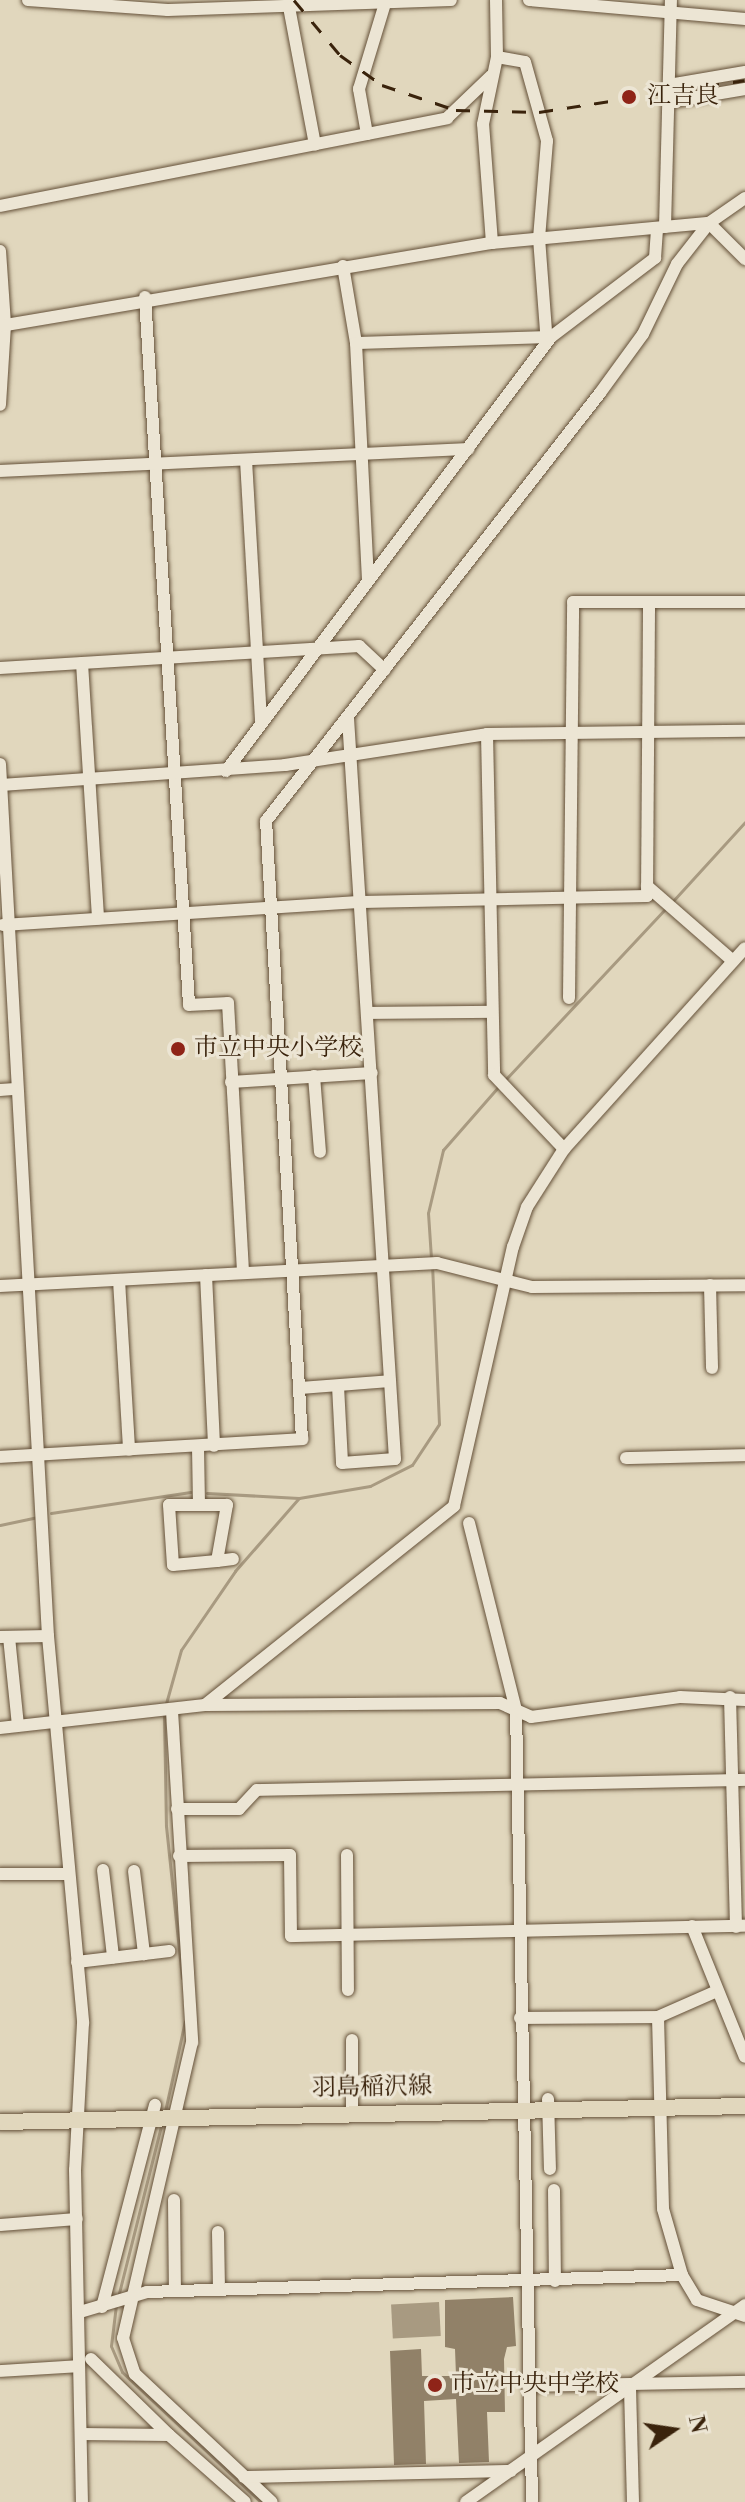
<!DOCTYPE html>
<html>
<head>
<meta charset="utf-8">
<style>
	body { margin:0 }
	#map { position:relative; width:745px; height:2502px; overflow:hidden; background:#e1d7bd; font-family:"Libre Bodoni","Noto Serif JP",serif }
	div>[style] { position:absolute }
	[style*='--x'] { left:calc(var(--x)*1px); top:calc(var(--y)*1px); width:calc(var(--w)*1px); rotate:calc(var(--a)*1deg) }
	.water>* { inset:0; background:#a89a81; transform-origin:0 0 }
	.stream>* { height:3px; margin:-1.5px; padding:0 1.5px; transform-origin:1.5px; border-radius:1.5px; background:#a89a81 }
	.building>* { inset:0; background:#918168 }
	.roads { filter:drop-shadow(0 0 2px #645038) drop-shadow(0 0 2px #645038) }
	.minor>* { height:12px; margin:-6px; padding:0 6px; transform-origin:6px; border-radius:6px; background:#ece5d4 }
	.major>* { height:16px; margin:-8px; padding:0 8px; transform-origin:8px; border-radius:8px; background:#e1d7bd }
	.rail>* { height:3px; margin-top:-1.5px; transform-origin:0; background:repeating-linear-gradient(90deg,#3a230c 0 14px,transparent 0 28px) }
	.dots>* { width:22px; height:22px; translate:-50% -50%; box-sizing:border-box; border:4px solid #ece5d4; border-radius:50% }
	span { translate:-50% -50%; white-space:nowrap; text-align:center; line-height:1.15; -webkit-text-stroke:6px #ece5d4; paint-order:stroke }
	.poi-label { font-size:24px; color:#3a230c }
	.left { translate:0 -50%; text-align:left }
	.street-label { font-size:24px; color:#3a230c }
	.north { position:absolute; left:633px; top:2390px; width:80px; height:80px; -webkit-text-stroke:6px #ece5d4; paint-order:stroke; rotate:77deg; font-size:22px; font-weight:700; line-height:32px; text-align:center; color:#3a230c }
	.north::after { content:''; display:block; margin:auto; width:28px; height:36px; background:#3a230c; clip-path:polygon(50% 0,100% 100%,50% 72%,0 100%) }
</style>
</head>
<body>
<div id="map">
	<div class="water">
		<i style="left:439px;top:2302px;width:34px;height:48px;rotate:87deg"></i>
	</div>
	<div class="stream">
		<i style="--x:672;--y:902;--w:108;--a:-47.6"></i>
		<i style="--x:505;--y:1080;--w:237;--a:-46.9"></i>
		<i style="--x:431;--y:1258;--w:45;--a:-93.8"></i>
		<i style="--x:428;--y:1213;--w:65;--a:-76.6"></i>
		<i style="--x:443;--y:1150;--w:86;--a:-48.8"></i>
		<i style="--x:207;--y:1493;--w:92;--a:3.1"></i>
		<i style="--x:299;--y:1498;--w:72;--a:-9.6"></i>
		<i style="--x:370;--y:1486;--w:47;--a:-26.6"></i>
		<i style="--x:412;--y:1465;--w:49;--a:-56.6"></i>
		<i style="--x:439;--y:1424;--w:159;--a:-92.5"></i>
		<i style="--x:51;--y:1513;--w:141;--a:-8.6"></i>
		<i style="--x:0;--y:1525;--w:35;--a:-12"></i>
		<i style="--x:165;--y:1707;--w:59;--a:-74.3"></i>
		<i style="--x:181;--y:1650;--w:96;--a:-55.6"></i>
		<i style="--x:235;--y:1571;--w:97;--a:-48.8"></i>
		<i style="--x:164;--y:1714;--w:112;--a:89"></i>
		<i style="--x:166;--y:1826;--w:153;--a:84"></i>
		<i style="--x:165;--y:2111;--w:92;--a:-77.5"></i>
		<i style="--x:118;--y:2297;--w:176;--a:-75.9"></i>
		<i style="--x:116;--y:2305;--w:41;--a:97"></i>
		<i style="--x:111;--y:2346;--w:28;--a:67"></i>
		<i style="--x:122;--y:2372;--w:190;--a:43.1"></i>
	</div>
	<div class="building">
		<i style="clip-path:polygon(513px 2297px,516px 2346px,507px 2347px,504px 2359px,505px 2412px,487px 2412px,489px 2462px,459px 2463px,456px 2399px,424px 2401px,426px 2464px,394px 2465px,390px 2351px,421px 2349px,422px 2376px,456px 2376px,455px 2349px,445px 2347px,445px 2300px)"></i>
	</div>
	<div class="roads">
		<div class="minor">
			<i style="--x:28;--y:0;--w:140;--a:4.1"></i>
			<i style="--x:168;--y:10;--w:283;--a:-2"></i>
			<i style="--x:529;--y:0;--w:217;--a:5"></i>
			<i style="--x:289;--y:7;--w:140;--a:79.3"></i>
			<i style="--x:497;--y:57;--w:28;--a:10"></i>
			<i style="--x:525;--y:62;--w:82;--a:74.4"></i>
			<i style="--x:547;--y:141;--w:97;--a:94.7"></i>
			<i style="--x:539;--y:238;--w:94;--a:85.7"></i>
			<i style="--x:669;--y:85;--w:77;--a:-9.7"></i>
			<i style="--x:668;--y:102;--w:78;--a:-9.6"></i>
			<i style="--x:367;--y:134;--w:46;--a:-100.1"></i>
			<i style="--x:359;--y:89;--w:93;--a:-73.1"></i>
			<i style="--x:0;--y:206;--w:456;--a:-11.1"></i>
			<i style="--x:447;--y:118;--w:61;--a:-43.7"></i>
			<i style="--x:709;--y:223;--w:51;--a:45"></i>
			<i style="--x:665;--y:227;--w:227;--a:-88.5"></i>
			<i style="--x:492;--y:243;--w:119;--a:-94.3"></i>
			<i style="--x:483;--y:124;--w:68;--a:-78.2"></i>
			<i style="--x:497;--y:57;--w:57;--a:-91"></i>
			<i style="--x:0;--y:251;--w:74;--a:86.1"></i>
			<i style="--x:5;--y:325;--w:80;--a:93.6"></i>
			<i style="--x:343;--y:266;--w:78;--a:80.4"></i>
			<i style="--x:356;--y:343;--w:238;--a:87.1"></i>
			<i style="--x:145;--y:297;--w:709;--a:86.44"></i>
			<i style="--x:189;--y:1005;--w:39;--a:-3"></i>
			<i style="--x:228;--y:1003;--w:270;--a:86.8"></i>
			<i style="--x:0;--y:326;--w:499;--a:-9.6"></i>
			<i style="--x:492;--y:243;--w:218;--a:-5.3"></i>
			<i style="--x:356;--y:343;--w:195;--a:-1.8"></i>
			<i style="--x:246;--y:460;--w:262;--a:86.7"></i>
			<i style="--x:0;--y:471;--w:469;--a:-2.7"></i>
			<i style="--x:82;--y:663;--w:256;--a:86.4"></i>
			<i style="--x:0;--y:668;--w:360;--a:-3.5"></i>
			<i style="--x:359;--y:646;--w:35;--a:43"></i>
			<i style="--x:487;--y:734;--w:341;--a:88.8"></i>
			<i style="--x:494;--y:1075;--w:102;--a:46.6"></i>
			<i style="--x:0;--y:764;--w:873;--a:86.85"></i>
			<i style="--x:48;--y:1636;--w:389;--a:84.8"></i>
			<i style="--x:83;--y:2023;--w:147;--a:93.1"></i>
			<i style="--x:75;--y:2170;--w:332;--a:88.8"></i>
			<i style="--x:226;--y:771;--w:542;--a:-53.17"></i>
			<i style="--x:551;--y:337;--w:131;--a:-37.2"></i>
			<i style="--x:655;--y:258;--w:30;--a:-86"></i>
			<i style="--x:0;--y:785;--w:286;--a:-4"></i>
			<i style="--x:285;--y:765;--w:204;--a:-8.7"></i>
			<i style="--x:487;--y:734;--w:258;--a:-0.7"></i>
			<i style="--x:647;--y:886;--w:114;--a:41.1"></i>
			<i style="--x:3;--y:925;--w:360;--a:-3.7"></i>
			<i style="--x:362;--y:902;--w:285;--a:-1.2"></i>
			<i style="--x:647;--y:896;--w:294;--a:-89.6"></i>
			<i style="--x:569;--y:998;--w:396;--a:-89.4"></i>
			<i style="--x:573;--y:602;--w:172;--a:0"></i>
			<i style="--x:368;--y:1013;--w:124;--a:-0.5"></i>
			<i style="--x:314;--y:1076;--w:76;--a:85.5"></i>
			<i style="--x:231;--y:1082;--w:141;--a:-3.7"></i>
			<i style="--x:0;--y:1090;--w:16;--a:-4"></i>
			<i style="--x:206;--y:1275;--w:171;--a:87.3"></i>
			<i style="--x:119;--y:1280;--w:170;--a:86.6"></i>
			<i style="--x:710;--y:1285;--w:83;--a:88.6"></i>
			<i style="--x:0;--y:1286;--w:438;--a:-3"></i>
			<i style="--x:437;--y:1263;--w:98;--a:14.2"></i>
			<i style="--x:532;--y:1287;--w:213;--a:-0.5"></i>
			<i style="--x:338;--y:1386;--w:77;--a:87"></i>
			<i style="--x:342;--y:1463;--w:53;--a:-4.3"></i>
			<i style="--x:395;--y:1459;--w:741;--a:-93.63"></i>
			<i style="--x:300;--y:1388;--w:90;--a:-4.4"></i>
			<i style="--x:198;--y:1447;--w:58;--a:89"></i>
			<i style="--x:0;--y:1457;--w:303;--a:-3.4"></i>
			<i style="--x:302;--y:1439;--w:619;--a:-93.33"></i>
			<i style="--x:266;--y:821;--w:543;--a:-52.03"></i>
			<i style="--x:600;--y:393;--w:73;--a:-53.9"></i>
			<i style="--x:643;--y:334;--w:78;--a:-64.1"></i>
			<i style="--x:677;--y:264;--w:52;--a:-52"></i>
			<i style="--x:709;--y:223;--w:44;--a:-34.8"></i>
			<i style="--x:626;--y:1458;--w:119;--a:-1.4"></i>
			<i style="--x:469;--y:1523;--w:193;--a:75.9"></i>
			<i style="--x:516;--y:1710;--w:792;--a:88.84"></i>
			<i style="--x:217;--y:1561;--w:57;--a:-79.9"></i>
			<i style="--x:227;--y:1505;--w:58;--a:180"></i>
			<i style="--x:169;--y:1505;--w:60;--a:86.2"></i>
			<i style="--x:173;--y:1565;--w:44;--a:-5.2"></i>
			<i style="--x:217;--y:1561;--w:16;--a:-7"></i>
			<i style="--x:0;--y:1637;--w:48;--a:-1.2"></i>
			<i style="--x:9;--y:1637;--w:89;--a:84.2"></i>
			<i style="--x:730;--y:1697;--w:230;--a:88.5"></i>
			<i style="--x:205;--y:1705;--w:319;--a:-38.6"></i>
			<i style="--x:454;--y:1506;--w:266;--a:-77.2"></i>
			<i style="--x:513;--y:1247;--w:42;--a:-70.7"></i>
			<i style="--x:527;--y:1207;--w:69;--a:-57.5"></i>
			<i style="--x:564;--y:1149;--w:270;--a:-48"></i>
			<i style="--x:172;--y:1711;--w:332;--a:86.5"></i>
			<i style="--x:192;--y:2042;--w:304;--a:103.1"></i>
			<i style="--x:123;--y:2338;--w:38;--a:72"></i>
			<i style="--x:135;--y:2374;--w:187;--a:43.1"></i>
			<i style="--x:0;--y:1728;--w:206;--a:-6.4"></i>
			<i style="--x:205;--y:1705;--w:295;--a:-0.4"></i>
			<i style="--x:500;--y:1703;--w:34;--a:24"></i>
			<i style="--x:531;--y:1717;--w:150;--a:-7.6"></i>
			<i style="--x:680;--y:1697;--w:65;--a:2.6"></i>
			<i style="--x:177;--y:1809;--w:62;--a:0"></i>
			<i style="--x:239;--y:1809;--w:26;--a:-47"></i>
			<i style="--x:257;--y:1790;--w:488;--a:-1.2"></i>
			<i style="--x:347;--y:1855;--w:135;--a:89.6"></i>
			<i style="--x:179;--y:1856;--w:111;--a:-0.5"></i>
			<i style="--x:290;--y:1855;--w:81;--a:89.3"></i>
			<i style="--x:291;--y:1936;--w:454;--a:-1.3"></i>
			<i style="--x:103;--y:1870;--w:88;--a:83.4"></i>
			<i style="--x:134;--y:1871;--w:84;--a:83.1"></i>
			<i style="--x:0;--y:1874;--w:66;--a:0"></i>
			<i style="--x:692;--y:1926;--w:141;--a:68"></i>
			<i style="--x:77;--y:1962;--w:93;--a:-6.8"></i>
			<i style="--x:717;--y:1991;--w:64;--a:156.2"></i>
			<i style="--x:658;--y:2017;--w:192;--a:88.5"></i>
			<i style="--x:663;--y:2209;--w:69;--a:73.9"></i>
			<i style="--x:682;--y:2275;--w:29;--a:59"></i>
			<i style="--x:697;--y:2300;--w:51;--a:18.4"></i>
			<i style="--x:520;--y:2018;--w:138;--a:-0.4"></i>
			<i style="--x:548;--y:2099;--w:70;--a:88.4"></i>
			<i style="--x:352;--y:2112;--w:72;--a:-90"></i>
			<i style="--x:554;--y:2190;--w:91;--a:89.4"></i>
			<i style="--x:174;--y:2200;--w:90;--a:89.4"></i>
			<i style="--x:0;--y:2225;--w:77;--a:-4.5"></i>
			<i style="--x:218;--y:2232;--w:57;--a:89"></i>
			<i style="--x:102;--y:2307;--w:209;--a:-75.3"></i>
			<i style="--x:80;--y:2312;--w:70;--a:-16.6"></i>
			<i style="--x:147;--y:2292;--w:535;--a:-1.82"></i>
			<i style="--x:91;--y:2359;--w:109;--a:44.3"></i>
			<i style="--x:0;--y:2371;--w:79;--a:-3.6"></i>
			<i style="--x:528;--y:2386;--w:217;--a:-1.1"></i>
			<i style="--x:630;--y:2388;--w:114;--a:88.5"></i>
			<i style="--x:81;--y:2434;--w:88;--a:0.7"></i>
			<i style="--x:169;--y:2435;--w:101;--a:41.4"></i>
			<i style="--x:244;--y:2477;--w:267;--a:-1.3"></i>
			<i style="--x:466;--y:2502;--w:342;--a:-35.2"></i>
		</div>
		<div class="major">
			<i style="--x:0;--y:2122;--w:745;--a:-1.23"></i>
		</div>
	</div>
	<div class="rail">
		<i style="--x:294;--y:0;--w:72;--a:50.1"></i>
		<i style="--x:340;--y:55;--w:52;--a:35.5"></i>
		<i style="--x:382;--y:85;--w:78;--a:18.7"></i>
		<i style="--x:456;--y:110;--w:83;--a:1.4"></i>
		<i style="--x:539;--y:112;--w:208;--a:-8.8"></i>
	</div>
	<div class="dots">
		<i style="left:629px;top:97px;background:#8f2418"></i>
		<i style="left:178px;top:1049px;background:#8f2418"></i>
		<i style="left:435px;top:2385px;background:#8f2418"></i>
	</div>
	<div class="poi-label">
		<span class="left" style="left:647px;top:97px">江吉良</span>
		<span class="left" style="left:194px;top:1049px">市立中央小学校</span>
		<span class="left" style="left:451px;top:2385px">市立中央中学校</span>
	</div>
	<div class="street-label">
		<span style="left:372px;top:2088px;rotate:-1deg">羽島稲沢線</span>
	</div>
	<div class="north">N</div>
</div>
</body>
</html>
